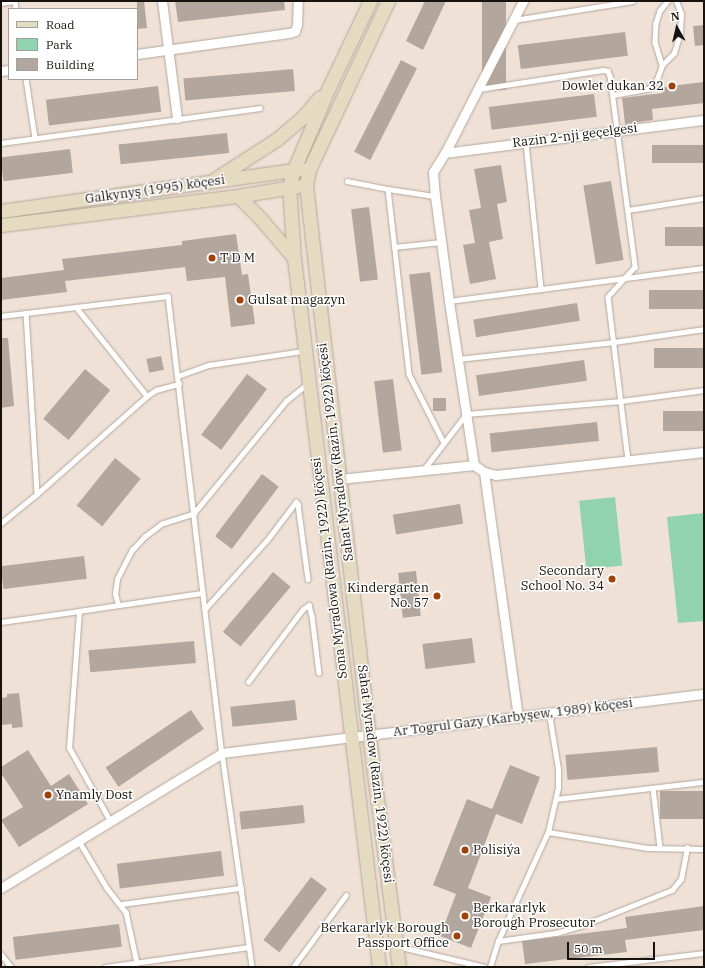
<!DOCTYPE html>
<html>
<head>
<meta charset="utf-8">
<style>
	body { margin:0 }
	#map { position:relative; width:705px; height:968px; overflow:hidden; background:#efe1d6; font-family:"IBM Plex Serif",serif }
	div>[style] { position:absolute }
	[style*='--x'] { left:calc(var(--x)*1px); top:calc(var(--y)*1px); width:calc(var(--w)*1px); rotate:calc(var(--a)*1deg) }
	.green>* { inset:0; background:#90d3ad; transform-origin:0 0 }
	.building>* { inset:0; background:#b3a69c; transform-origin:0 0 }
	.roads { filter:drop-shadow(0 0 1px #b4a79c) drop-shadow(0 0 1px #b4a79c) }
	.service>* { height:4.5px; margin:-2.25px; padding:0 2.25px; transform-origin:2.25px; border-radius:2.25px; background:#fff }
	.minor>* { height:9px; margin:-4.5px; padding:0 4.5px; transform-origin:4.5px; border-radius:4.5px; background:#fff }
	.secondary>* { height:13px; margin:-6.5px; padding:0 6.5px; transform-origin:6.5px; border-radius:6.5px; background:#e4dbc0 }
	.dots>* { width:11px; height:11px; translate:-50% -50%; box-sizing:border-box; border:2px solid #fff; border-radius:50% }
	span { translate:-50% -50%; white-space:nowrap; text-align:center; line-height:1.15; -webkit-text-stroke:3px #fff; paint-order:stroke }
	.poi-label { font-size:13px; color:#16120e }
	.right { translate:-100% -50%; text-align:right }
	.left { translate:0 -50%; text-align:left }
	.street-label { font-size:13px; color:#16120e }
	.frame { position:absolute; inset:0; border:2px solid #16120e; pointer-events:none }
	.legend { position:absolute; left:8px; top:8px; width:130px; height:72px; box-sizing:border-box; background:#fff; border:1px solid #a2a09f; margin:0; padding:5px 7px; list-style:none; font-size:12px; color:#16120e }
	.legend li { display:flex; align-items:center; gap:8px; height:20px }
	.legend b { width:20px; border:1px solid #a2a09f }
	.north { position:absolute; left:657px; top:8px; width:40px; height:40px; -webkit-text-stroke:3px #fff; paint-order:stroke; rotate:352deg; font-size:11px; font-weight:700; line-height:16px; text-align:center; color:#16120e }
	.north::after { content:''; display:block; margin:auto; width:14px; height:18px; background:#16120e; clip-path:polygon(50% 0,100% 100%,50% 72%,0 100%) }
	.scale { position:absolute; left:567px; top:942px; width:88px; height:18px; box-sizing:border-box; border:2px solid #16120e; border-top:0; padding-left:5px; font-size:12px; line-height:14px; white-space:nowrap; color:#16120e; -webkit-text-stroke:3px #fff; paint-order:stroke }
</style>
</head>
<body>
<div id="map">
	<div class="green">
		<i style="left:615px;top:497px;width:69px;height:36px;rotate:84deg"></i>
		<i style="clip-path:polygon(704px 513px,704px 621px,678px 623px,667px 517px)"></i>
	</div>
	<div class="building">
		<i style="clip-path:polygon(137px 1px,144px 1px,147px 28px,137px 29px)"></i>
		<i style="clip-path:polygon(175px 1px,284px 1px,285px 10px,178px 22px)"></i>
		<i style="clip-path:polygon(425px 1px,446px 1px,423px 50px,406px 41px)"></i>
		<i style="left:482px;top:1px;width:24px;height:89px"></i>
		<i style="clip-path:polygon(704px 25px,704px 45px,695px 46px,693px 26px)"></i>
		<i style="left:625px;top:32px;width:24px;height:108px;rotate:83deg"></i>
		<i style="left:401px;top:60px;width:18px;height:103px;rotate:27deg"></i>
		<i style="left:293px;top:69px;width:22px;height:110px;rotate:85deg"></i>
		<i style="clip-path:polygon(704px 82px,704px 103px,652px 109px,653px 120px,625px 124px,622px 98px,663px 93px,662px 87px)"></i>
		<i style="left:158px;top:86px;width:26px;height:113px;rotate:83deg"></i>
		<i style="left:594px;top:94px;width:23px;height:106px;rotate:83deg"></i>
		<i style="left:227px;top:133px;width:20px;height:109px;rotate:84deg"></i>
		<i style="left:704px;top:145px;width:18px;height:52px;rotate:90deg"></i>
		<i style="left:70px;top:149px;width:24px;height:70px;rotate:83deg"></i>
		<i style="clip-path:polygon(501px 165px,507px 202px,497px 204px,503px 239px,489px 242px,496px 279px,470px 284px,463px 245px,475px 243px,469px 210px,481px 208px,474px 169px)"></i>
		<i style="left:611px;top:181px;width:80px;height:28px;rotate:81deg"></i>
		<i style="left:369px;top:207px;width:73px;height:18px;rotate:83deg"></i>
		<i style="left:704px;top:227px;width:19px;height:39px;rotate:90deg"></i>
		<i style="clip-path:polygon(236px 234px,242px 275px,248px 274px,255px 324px,231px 327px,225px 277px,187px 281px,185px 267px,65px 281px,67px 292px,1px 300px,1px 278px,64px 270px,62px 259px,182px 245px,182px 241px)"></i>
		<i style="left:430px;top:272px;width:101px;height:21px;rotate:83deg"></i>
		<i style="left:704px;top:290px;width:19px;height:55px;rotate:90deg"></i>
		<i style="left:577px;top:303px;width:18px;height:105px;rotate:81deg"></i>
		<i style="clip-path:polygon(1px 338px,8px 338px,14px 406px,1px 408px)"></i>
		<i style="left:704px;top:348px;width:20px;height:50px;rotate:90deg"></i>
		<i style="left:161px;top:356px;width:14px;height:15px;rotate:78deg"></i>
		<i style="left:584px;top:360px;width:21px;height:109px;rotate:82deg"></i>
		<i style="left:85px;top:369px;width:33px;height:65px;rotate:40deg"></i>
		<i style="left:247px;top:374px;width:25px;height:76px;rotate:37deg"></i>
		<i style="left:393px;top:379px;width:72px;height:19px;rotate:83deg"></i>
		<i style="left:433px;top:398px;width:13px;height:13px"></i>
		<i style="left:704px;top:411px;width:20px;height:41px;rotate:90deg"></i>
		<i style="left:597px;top:422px;width:19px;height:108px;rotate:84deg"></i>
		<i style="left:115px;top:458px;width:33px;height:61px;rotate:39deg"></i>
		<i style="left:262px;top:474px;width:21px;height:78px;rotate:37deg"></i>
		<i style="left:460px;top:504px;width:20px;height:68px;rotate:81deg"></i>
		<i style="left:84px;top:556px;width:23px;height:84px;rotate:83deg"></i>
		<i style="left:416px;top:571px;width:45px;height:18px;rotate:84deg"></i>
		<i style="left:273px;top:572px;width:23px;height:78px;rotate:40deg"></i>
		<i style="left:472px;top:638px;width:25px;height:50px;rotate:83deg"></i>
		<i style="left:194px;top:641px;width:22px;height:106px;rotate:85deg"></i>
		<i style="clip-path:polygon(19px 693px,23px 727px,12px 728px,12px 724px,1px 725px,1px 698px,7px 697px,7px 694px)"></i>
		<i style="left:295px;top:700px;width:20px;height:65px;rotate:84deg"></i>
		<i style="left:191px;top:710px;width:23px;height:103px;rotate:56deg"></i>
		<i style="left:657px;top:747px;width:25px;height:92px;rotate:85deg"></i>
		<i style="clip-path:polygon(28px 750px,51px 786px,69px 774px,88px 804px,19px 847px,1px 820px,23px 807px,1px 773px,1px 767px)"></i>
		<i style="clip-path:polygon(510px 765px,540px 777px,522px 824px,496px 814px,468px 888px,491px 897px,471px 948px,440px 936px,456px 894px,433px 885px,467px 799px,492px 809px)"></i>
		<i style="left:704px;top:791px;width:28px;height:44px;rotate:90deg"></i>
		<i style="left:303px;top:805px;width:18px;height:64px;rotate:84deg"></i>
		<i style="left:221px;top:851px;width:25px;height:105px;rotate:83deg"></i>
		<i style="left:311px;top:877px;width:20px;height:79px;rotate:37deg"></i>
		<i style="clip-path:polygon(704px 906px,704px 930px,625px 940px,627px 952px,525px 964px,522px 941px,627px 928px,625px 917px)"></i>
		<i style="left:119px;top:924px;width:23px;height:107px;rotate:83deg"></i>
	</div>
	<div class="roads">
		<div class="service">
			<i style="--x:15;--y:1;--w:8;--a:83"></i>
			<i style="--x:668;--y:1;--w:13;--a:129"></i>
			<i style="--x:660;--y:11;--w:13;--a:108"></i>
			<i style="--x:656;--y:23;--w:19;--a:93"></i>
			<i style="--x:655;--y:42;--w:24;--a:73"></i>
			<i style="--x:662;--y:65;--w:17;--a:-45"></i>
			<i style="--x:674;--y:53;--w:21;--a:-73"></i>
			<i style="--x:680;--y:33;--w:19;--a:-87"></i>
			<i style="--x:681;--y:14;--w:14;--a:-111"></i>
			<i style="--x:1;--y:3;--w:12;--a:-9"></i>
			<i style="--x:514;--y:20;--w:120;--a:-9.1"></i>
			<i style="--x:26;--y:79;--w:60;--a:81.3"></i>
			<i style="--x:479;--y:89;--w:125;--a:-8.7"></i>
			<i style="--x:603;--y:70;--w:5;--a:11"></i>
			<i style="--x:608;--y:71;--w:5;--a:68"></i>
			<i style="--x:610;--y:76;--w:193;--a:82.5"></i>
			<i style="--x:635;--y:267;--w:40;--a:132"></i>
			<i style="--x:608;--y:297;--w:165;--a:83"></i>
			<i style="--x:613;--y:95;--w:36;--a:-10"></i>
			<i style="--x:648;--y:89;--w:13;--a:-48"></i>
			<i style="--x:657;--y:79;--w:15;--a:-70"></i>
			<i style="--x:1;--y:143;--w:261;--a:-7.7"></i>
			<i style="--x:526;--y:143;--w:147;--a:84.1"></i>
			<i style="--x:347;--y:181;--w:42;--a:11"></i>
			<i style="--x:388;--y:189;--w:48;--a:8.5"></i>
			<i style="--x:388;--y:189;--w:186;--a:83.5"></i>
			<i style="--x:409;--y:374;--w:77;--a:63.1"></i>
			<i style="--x:628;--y:210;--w:77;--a:-9"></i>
			<i style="--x:394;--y:247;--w:47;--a:-6.1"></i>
			<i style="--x:449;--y:301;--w:257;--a:-7.4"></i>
			<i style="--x:76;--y:307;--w:114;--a:51.4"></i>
			<i style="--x:26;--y:313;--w:181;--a:86.5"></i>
			<i style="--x:1;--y:316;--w:168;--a:-6.8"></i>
			<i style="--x:168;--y:296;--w:460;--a:83.3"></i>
			<i style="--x:222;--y:753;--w:216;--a:82"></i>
			<i style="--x:458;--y:359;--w:157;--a:-6.2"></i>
			<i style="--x:614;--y:342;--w:91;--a:-8.2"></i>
			<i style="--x:178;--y:376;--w:33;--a:-20"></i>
			<i style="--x:209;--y:365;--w:95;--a:-8.5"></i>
			<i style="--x:424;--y:469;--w:69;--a:-52.6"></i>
			<i style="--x:466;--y:414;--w:156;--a:-4.8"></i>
			<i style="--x:621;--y:401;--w:84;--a:-7.5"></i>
			<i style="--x:1;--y:523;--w:46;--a:-38.9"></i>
			<i style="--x:37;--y:494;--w:147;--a:-41.7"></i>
			<i style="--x:147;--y:396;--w:11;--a:-34"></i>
			<i style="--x:156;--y:390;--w:24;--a:-15"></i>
			<i style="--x:118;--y:605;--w:11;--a:-105"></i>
			<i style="--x:115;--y:594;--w:15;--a:-82"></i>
			<i style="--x:117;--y:579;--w:33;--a:-63"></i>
			<i style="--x:132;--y:550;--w:18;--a:-47"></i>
			<i style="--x:144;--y:537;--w:21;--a:-37"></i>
			<i style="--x:161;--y:524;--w:35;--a:-18"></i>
			<i style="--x:194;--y:513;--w:145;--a:-50.6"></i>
			<i style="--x:286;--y:401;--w:27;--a:-39"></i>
			<i style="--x:205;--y:609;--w:93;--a:-48.1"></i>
			<i style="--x:267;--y:540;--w:48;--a:-52.7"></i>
			<i style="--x:296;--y:502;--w:3;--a:45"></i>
			<i style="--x:298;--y:504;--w:76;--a:82.4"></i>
			<i style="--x:1;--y:622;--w:79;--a:-8"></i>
			<i style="--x:248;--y:682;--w:91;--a:-53"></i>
			<i style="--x:303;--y:609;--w:7;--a:-34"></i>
			<i style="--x:309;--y:605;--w:11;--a:75"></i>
			<i style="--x:312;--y:616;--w:57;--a:83"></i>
			<i style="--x:653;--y:788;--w:60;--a:83.3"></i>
			<i style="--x:556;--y:799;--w:149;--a:-6.6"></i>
			<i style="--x:110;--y:821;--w:84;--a:-119.3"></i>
			<i style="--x:69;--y:748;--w:137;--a:-85.8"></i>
			<i style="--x:79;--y:611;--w:125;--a:-8.3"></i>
			<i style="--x:548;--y:832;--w:101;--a:9.1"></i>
			<i style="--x:648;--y:848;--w:56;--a:1"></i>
			<i style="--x:79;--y:841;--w:55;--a:59.2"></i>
			<i style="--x:107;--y:888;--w:31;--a:52"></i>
			<i style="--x:126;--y:912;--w:52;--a:77.8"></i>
			<i style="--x:122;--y:904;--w:120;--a:-7.7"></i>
			<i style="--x:498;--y:941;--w:59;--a:-7.9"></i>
			<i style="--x:556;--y:933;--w:26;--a:-16"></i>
			<i style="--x:581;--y:926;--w:98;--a:-21.6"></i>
			<i style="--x:672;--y:890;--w:14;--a:-51"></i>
			<i style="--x:681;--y:879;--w:32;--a:-79"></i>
			<i style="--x:397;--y:946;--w:90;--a:13.4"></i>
			<i style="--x:1;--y:954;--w:16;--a:52"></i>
			<i style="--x:105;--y:967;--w:145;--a:-7.9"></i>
			<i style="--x:293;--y:967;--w:89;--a:-53.6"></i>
			<i style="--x:490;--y:967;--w:27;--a:-73"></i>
			<i style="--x:498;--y:941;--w:120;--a:-65.4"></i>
			<i style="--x:548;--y:832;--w:45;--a:-77.2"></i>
			<i style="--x:558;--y:788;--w:19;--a:-90"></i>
			<i style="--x:558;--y:769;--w:56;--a:-99.3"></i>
			<i style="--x:588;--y:967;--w:117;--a:-6.9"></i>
		</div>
		<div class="minor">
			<i style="--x:162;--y:1;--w:118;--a:82.7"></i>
			<i style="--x:137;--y:54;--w:153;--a:-7.9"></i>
			<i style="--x:289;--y:33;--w:6;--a:-18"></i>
			<i style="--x:295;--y:31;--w:6;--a:-72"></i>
			<i style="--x:297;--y:25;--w:24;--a:-88"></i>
			<i style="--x:1;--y:71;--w:8;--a:-7"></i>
			<i style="--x:445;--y:153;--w:261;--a:-7.3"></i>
			<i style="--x:474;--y:465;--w:166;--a:-98.7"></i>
			<i style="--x:449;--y:301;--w:106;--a:-97.6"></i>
			<i style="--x:435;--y:196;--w:24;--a:-95"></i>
			<i style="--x:433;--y:172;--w:22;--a:-58"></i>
			<i style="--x:445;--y:153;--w:171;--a:-62.8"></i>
			<i style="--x:484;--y:472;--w:248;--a:82.1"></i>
			<i style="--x:339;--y:479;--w:136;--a:-5.9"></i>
			<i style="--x:474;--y:465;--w:12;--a:35"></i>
			<i style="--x:484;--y:472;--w:12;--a:14"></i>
			<i style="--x:496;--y:475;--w:209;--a:-6.3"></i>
			<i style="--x:1;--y:888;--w:259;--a:-31.4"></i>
			<i style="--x:222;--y:753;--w:486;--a:-7"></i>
		</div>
		<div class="secondary">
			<i style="--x:370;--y:1;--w:95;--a:115.5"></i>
			<i style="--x:329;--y:87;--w:89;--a:113.1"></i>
			<i style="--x:294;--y:169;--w:19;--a:106"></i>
			<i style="--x:289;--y:187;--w:71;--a:86"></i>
			<i style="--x:294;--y:258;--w:714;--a:83.16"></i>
			<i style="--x:388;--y:1;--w:187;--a:115.1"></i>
			<i style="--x:309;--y:170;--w:16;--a:101"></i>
			<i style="--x:306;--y:186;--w:554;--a:83.47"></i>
			<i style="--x:369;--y:736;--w:233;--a:82.6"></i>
			<i style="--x:215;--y:179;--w:74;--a:-32.8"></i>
			<i style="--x:277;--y:139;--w:31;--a:-40"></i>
			<i style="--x:301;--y:119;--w:29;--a:-49"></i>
			<i style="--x:238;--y:196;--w:31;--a:45"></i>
			<i style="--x:260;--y:218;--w:52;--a:49.6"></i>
			<i style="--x:1;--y:211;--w:303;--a:-8"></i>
			<i style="--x:1;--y:225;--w:239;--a:-7"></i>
			<i style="--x:238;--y:196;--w:60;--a:-9.6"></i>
		</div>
	</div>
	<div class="dots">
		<i style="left:672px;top:86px;background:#a34005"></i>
		<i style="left:212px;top:258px;background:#a34005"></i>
		<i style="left:240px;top:300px;background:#a34005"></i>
		<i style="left:612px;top:579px;background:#a34005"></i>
		<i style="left:437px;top:596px;background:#a34005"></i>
		<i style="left:48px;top:795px;background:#a34005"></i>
		<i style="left:465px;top:850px;background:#a34005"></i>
		<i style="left:465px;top:916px;background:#a34005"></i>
		<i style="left:457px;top:936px;background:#a34005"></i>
	</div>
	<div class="poi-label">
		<span class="right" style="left:664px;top:86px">Dowlet dukan 32</span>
		<span class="left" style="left:220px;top:258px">T D M</span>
		<span class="left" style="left:248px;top:300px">Gulsat magazyn</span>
		<span class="right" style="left:604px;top:579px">Secondary<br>School No. 34</span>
		<span class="right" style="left:429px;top:596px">Kindergarten<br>No. 57</span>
		<span class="left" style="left:56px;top:795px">Ynamly Dost</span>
		<span class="left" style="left:473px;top:850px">Polisiýa</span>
		<span class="left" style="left:473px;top:916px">Berkararlyk<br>Borough Prosecutor</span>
		<span class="right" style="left:449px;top:936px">Berkararlyk Borough<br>Passport Office</span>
	</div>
	<div class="street-label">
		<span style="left:575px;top:136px;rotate:-7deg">Razin 2-nji geçelgesi</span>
		<span style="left:155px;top:190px;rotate:-8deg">Galkynyş (1995) köçesi</span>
		<span style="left:336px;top:452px;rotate:-97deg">Sahat Myradow (Razin, 1922) köçesi</span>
		<span style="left:330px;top:568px;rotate:-97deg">Sona Myradowa (Razin, 1922) köçesi</span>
		<span style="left:513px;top:718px;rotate:-7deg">Ar Togrul Gazy (Karbyşew, 1989) köçesi</span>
		<span style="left:375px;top:774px;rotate:83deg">Sahat Myradow (Razin, 1922) köçesi</span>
	</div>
	<div class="frame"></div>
	<ul class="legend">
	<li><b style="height:5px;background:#e4dbc0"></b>Road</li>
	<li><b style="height:11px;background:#90d3ad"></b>Park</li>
	<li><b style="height:11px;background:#b3a69c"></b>Building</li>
	</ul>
	<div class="north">N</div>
	<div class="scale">50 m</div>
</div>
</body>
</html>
